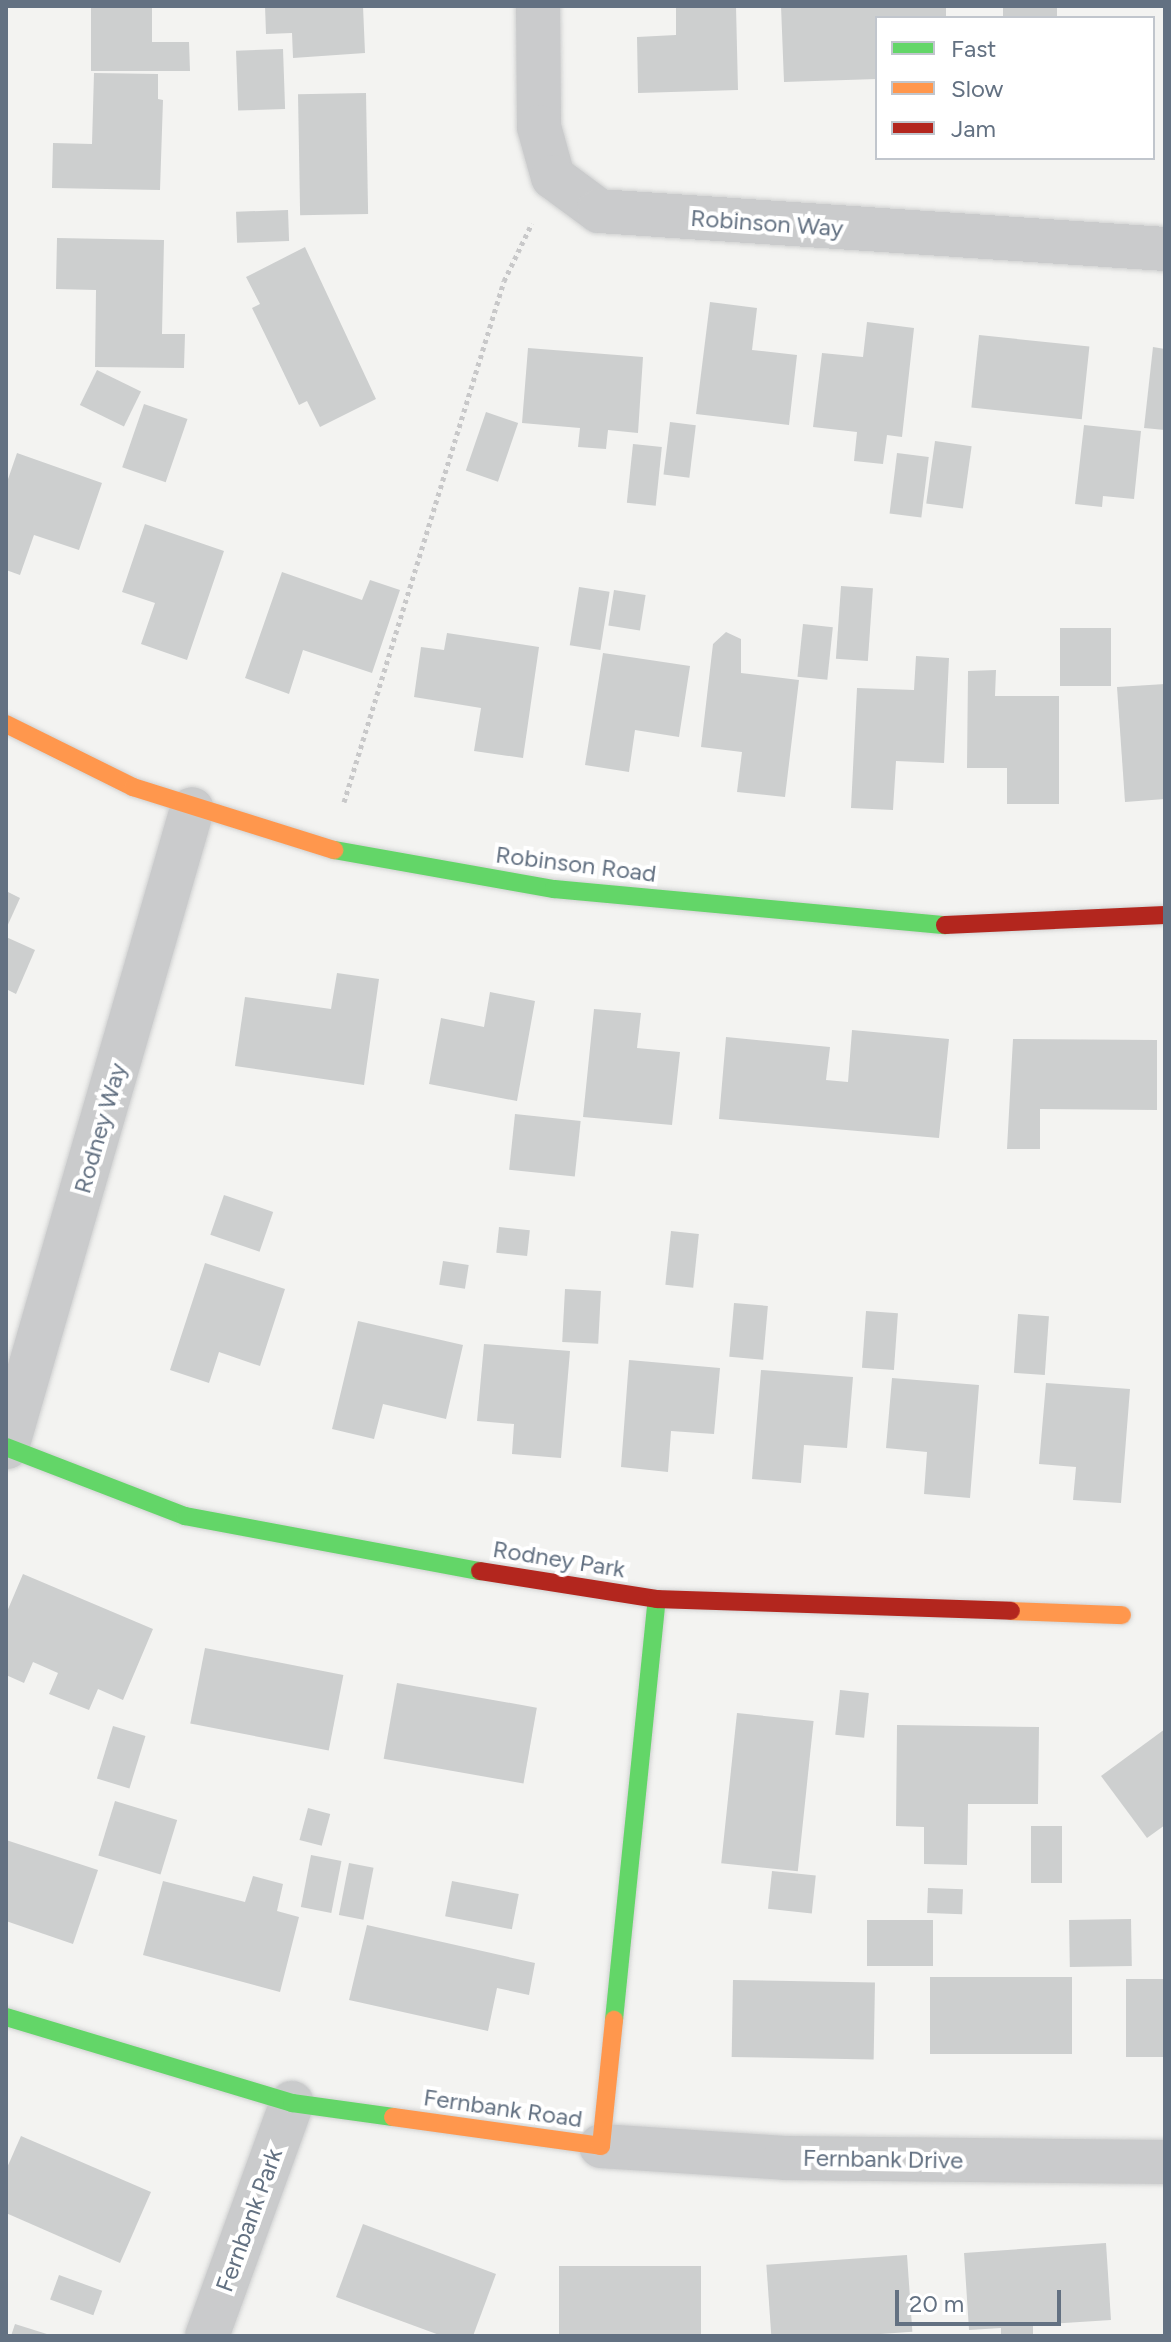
<!DOCTYPE html>
<html>
<head>
<meta charset="utf-8">
<style>
	body { margin:0 }
	#map { position:relative; width:1171px; height:2342px; overflow:hidden; background:#f3f3f1; font-family:Figtree,sans-serif }
	div>[style] { position:absolute }
	[style*='--x'] { left:calc(var(--x)*1px); top:calc(var(--y)*1px); width:calc(var(--w)*1px); rotate:calc(var(--a)*1deg) }
	.building>* { inset:0; background:#cdcfcf; transform-origin:0 0 }
	.path>* { height:5px; margin-top:-2.5px; transform-origin:0; background:repeating-linear-gradient(90deg,#c8c8c9 0 4px,transparent 0 8px) }
	.roads { filter:drop-shadow(0 0 2px #d0d1d1) drop-shadow(0 0 2px #d0d1d1) }
	.street>* { height:44px; margin:-22px; padding:0 22px; transform-origin:22px; border-radius:22px; background:#cacbcc }
	.fast>* { height:18px; margin:-9px; padding:0 9px; transform-origin:9px; border-radius:9px; background:#63d668 }
	.slow>* { height:18px; margin:-9px; padding:0 9px; transform-origin:9px; border-radius:9px; background:#ff974d }
	.jam>* { height:18px; margin:-9px; padding:0 9px; transform-origin:9px; border-radius:9px; background:#b3261e }
	span { translate:-50% -50%; white-space:nowrap; text-align:center; line-height:1.15; -webkit-text-stroke:8px #fff; paint-order:stroke }
	.street-label { font-size:24px; color:#637182 }
	.frame { position:absolute; inset:0; border:8px solid #637182; pointer-events:none }
	.legend { position:absolute; left:875px; top:16px; width:280px; height:144px; box-sizing:border-box; background:#fff; border:2px solid #c1c6cd; margin:0; padding:10px 14px; list-style:none; font-size:24px; color:#637182 }
	.legend li { display:flex; align-items:center; gap:16px; height:40px }
	.legend b { width:40px; border:2px solid #c1c6cd }
	.scale { position:absolute; left:895px; top:2290px; width:166px; height:36px; box-sizing:border-box; border:4px solid #637182; border-top:0; padding-left:10px; font-size:24px; line-height:28px; white-space:nowrap; color:#637182; -webkit-text-stroke:6px #fff; paint-order:stroke }
</style>
</head>
<body>
<div id="map">
	<div class="building">
		<i style="clip-path:polygon(91px 6px,152px 6px,152px 42px,189px 42px,190px 71px,91px 71px)"></i>
		<i style="clip-path:polygon(265px 6px,363px 6px,365px 53px,293px 58px,292px 33px,266px 34px)"></i>
		<i style="clip-path:polygon(676px 6px,736px 6px,738px 90px,638px 93px,637px 37px,676px 35px)"></i>
		<i style="clip-path:polygon(781px 6px,946px 7px,946px 18px,877px 18px,877px 79px,784px 82px)"></i>
		<i style="left:1003px;top:6px;width:54px;height:12px"></i>
		<i style="left:283px;top:49px;width:60px;height:47px;rotate:88deg"></i>
		<i style="clip-path:polygon(94px 73px,158px 74px,158px 99px,163px 100px,160px 190px,52px 188px,53px 143px,92px 144px)"></i>
		<i style="left:366px;top:93px;width:121px;height:68px;rotate:89deg"></i>
		<i style="left:288px;top:210px;width:31px;height:52px;rotate:88deg"></i>
		<i style="clip-path:polygon(57px 238px,164px 240px,162px 334px,185px 334px,184px 368px,95px 367px,96px 290px,56px 289px)"></i>
		<i style="clip-path:polygon(305px 247px,376px 399px,320px 427px,307px 401px,299px 405px,276px 357px,252px 308px,260px 304px,246px 277px)"></i>
		<i style="clip-path:polygon(710px 302px,757px 308px,752px 350px,797px 355px,789px 425px,696px 414px)"></i>
		<i style="clip-path:polygon(867px 322px,914px 328px,902px 437px,887px 435px,883px 464px,854px 461px,857px 432px,813px 427px,822px 353px,863px 357px)"></i>
		<i style="left:979px;top:335px;width:111px;height:73px;rotate:6deg"></i>
		<i style="clip-path:polygon(1153px 347px,1165px 349px,1165px 430px,1144px 428px)"></i>
		<i style="clip-path:polygon(528px 348px,643px 357px,638px 433px,608px 430px,606px 449px,578px 447px,580px 428px,522px 423px)"></i>
		<i style="left:97px;top:370px;width:49px;height:39px;rotate:26deg"></i>
		<i style="left:144px;top:404px;width:46px;height:67px;rotate:19deg"></i>
		<i style="left:486px;top:412px;width:34px;height:62px;rotate:19deg"></i>
		<i style="left:670px;top:422px;width:26px;height:53px;rotate:7deg"></i>
		<i style="clip-path:polygon(1084px 425px,1141px 431px,1134px 499px,1103px 496px,1102px 507px,1075px 504px)"></i>
		<i style="left:935px;top:441px;width:37px;height:63px;rotate:8deg"></i>
		<i style="left:633px;top:444px;width:29px;height:59px;rotate:6deg"></i>
		<i style="clip-path:polygon(17px 453px,102px 483px,79px 550px,34px 535px,20px 575px,6px 570px,6px 485px)"></i>
		<i style="left:897px;top:453px;width:32px;height:61px;rotate:7deg"></i>
		<i style="clip-path:polygon(145px 524px,224px 551px,187px 660px,141px 644px,155px 603px,122px 592px)"></i>
		<i style="clip-path:polygon(282px 572px,362px 600px,370px 580px,400px 590px,372px 673px,303px 650px,289px 694px,245px 678px)"></i>
		<i style="left:841px;top:586px;width:32px;height:73px;rotate:4deg"></i>
		<i style="left:579px;top:587px;width:31px;height:59px;rotate:9deg"></i>
		<i style="left:614px;top:590px;width:32px;height:36px;rotate:9deg"></i>
		<i style="left:803px;top:624px;width:30px;height:53px;rotate:6deg"></i>
		<i style="left:1060px;top:628px;width:51px;height:58px"></i>
		<i style="clip-path:polygon(726px 632px,741px 639px,741px 673px,799px 680px,785px 797px,737px 792px,742px 752px,701px 747px,713px 644px)"></i>
		<i style="clip-path:polygon(447px 633px,539px 647px,523px 758px,474px 751px,481px 708px,414px 697px,421px 647px,444px 650px)"></i>
		<i style="clip-path:polygon(603px 653px,690px 666px,679px 737px,635px 730px,629px 772px,585px 765px)"></i>
		<i style="clip-path:polygon(916px 656px,949px 658px,944px 763px,896px 761px,893px 810px,851px 808px,857px 688px,914px 690px)"></i>
		<i style="clip-path:polygon(996px 670px,995px 696px,1059px 696px,1059px 804px,1007px 804px,1007px 768px,967px 768px,968px 671px)"></i>
		<i style="clip-path:polygon(1165px 684px,1165px 799px,1125px 802px,1117px 687px)"></i>
		<i style="clip-path:polygon(6px 891px,20px 898px,6px 929px)"></i>
		<i style="clip-path:polygon(6px 937px,35px 950px,16px 994px,6px 989px)"></i>
		<i style="clip-path:polygon(337px 973px,379px 979px,364px 1085px,235px 1066px,245px 997px,331px 1009px)"></i>
		<i style="clip-path:polygon(490px 992px,535px 1001px,517px 1101px,429px 1084px,441px 1018px,484px 1027px)"></i>
		<i style="clip-path:polygon(594px 1009px,641px 1013px,637px 1048px,680px 1052px,672px 1125px,583px 1117px)"></i>
		<i style="clip-path:polygon(852px 1030px,949px 1039px,939px 1138px,719px 1119px,726px 1037px,830px 1047px,826px 1080px,848px 1082px)"></i>
		<i style="clip-path:polygon(1013px 1039px,1157px 1040px,1157px 1110px,1040px 1109px,1040px 1149px,1007px 1149px)"></i>
		<i style="left:515px;top:1114px;width:66px;height:56px;rotate:6deg"></i>
		<i style="left:224px;top:1195px;width:52px;height:42px;rotate:19deg"></i>
		<i style="left:499px;top:1227px;width:31px;height:26px;rotate:6deg"></i>
		<i style="left:671px;top:1231px;width:28px;height:54px;rotate:6deg"></i>
		<i style="left:443px;top:1261px;width:26px;height:24px;rotate:9deg"></i>
		<i style="clip-path:polygon(205px 1263px,285px 1289px,260px 1366px,219px 1352px,209px 1383px,170px 1370px)"></i>
		<i style="left:565px;top:1289px;width:36px;height:53px;rotate:3deg"></i>
		<i style="left:734px;top:1303px;width:34px;height:54px;rotate:5deg"></i>
		<i style="left:866px;top:1311px;width:32px;height:57px;rotate:4deg"></i>
		<i style="left:1018px;top:1314px;width:31px;height:59px;rotate:4deg"></i>
		<i style="clip-path:polygon(358px 1321px,463px 1345px,446px 1419px,383px 1404px,374px 1439px,332px 1429px)"></i>
		<i style="clip-path:polygon(484px 1344px,570px 1351px,561px 1458px,512px 1454px,514px 1424px,477px 1421px)"></i>
		<i style="clip-path:polygon(629px 1360px,720px 1368px,714px 1434px,671px 1431px,668px 1472px,621px 1467px)"></i>
		<i style="clip-path:polygon(761px 1370px,853px 1377px,847px 1448px,804px 1445px,801px 1483px,752px 1479px)"></i>
		<i style="clip-path:polygon(892px 1378px,979px 1385px,970px 1498px,924px 1494px,927px 1452px,886px 1448px)"></i>
		<i style="clip-path:polygon(1046px 1383px,1130px 1389px,1121px 1503px,1073px 1500px,1076px 1467px,1039px 1464px)"></i>
		<i style="clip-path:polygon(23px 1574px,153px 1629px,123px 1700px,98px 1689px,89px 1710px,49px 1694px,58px 1673px,33px 1662px,24px 1683px,6px 1675px,6px 1614px)"></i>
		<i style="left:205px;top:1648px;width:141px;height:77px;rotate:11deg"></i>
		<i style="left:397px;top:1683px;width:142px;height:77px;rotate:10deg"></i>
		<i style="left:840px;top:1690px;width:29px;height:45px;rotate:6deg"></i>
		<i style="left:737px;top:1713px;width:77px;height:151px;rotate:6deg"></i>
		<i style="clip-path:polygon(897px 1725px,1039px 1727px,1038px 1804px,968px 1804px,967px 1865px,924px 1864px,924px 1827px,896px 1826px)"></i>
		<i style="left:113px;top:1726px;width:34px;height:55px;rotate:17deg"></i>
		<i style="clip-path:polygon(1165px 1729px,1165px 1825px,1147px 1838px,1101px 1776px)"></i>
		<i style="left:115px;top:1801px;width:65px;height:57px;rotate:17deg"></i>
		<i style="left:308px;top:1808px;width:23px;height:33px;rotate:15deg"></i>
		<i style="left:1031px;top:1826px;width:31px;height:57px"></i>
		<i style="clip-path:polygon(6px 1840px,98px 1870px,73px 1944px,6px 1921px)"></i>
		<i style="left:311px;top:1855px;width:31px;height:53px;rotate:11deg"></i>
		<i style="left:349px;top:1863px;width:25px;height:53px;rotate:11deg"></i>
		<i style="left:772px;top:1871px;width:44px;height:38px;rotate:6deg"></i>
		<i style="clip-path:polygon(253px 1876px,283px 1884px,277px 1911px,299px 1917px,280px 1992px,143px 1955px,163px 1881px,245px 1902px)"></i>
		<i style="left:452px;top:1881px;width:68px;height:36px;rotate:11deg"></i>
		<i style="left:928px;top:1888px;width:35px;height:25px;rotate:2deg"></i>
		<i style="left:1131px;top:1919px;width:47px;height:62px;rotate:89deg"></i>
		<i style="left:933px;top:1920px;width:46px;height:66px;rotate:90deg"></i>
		<i style="clip-path:polygon(367px 1925px,535px 1963px,529px 1995px,497px 1988px,488px 2031px,349px 2000px)"></i>
		<i style="left:1072px;top:1977px;width:77px;height:142px;rotate:90deg"></i>
		<i style="left:1165px;top:1979px;width:78px;height:39px;rotate:90deg"></i>
		<i style="left:733px;top:1980px;width:142px;height:77px;rotate:1deg"></i>
		<i style="clip-path:polygon(21px 2136px,151px 2192px,120px 2263px,6px 2213px,6px 2170px)"></i>
		<i style="clip-path:polygon(363px 2224px,496px 2274px,473px 2336px,442px 2336px,336px 2297px)"></i>
		<i style="clip-path:polygon(1106px 2243px,1111px 2320px,1033px 2325px,1033px 2336px,1001px 2336px,1001px 2328px,969px 2330px,964px 2253px)"></i>
		<i style="left:907px;top:2255px;width:77px;height:141px;rotate:86deg"></i>
		<i style="left:559px;top:2266px;width:142px;height:70px"></i>
		<i style="left:59px;top:2275px;width:46px;height:26px;rotate:20deg"></i>
		<i style="clip-path:polygon(15px 2324px,50px 2335px,50px 2336px,11px 2336px)"></i>
	</div>
	<div class="path">
		<i style="--x:344;--y:802;--w:545;--a:-72.93"></i>
		<i style="--x:504;--y:281;--w:64;--a:-64.2"></i>
	</div>
	<div class="roads">
		<div class="street">
			<i style="--x:538;--y:6;--w:121;--a:89.5"></i>
			<i style="--x:539;--y:127;--w:52;--a:74.4"></i>
			<i style="--x:553;--y:177;--w:57;--a:36.5"></i>
			<i style="--x:599;--y:211;--w:567;--a:3.84"></i>
			<i style="--x:7;--y:1447;--w:664;--a:-73.83"></i>
			<i style="--x:601;--y:2146;--w:184;--a:3.7"></i>
			<i style="--x:785;--y:2158;--w:380;--a:0.6"></i>
			<i style="--x:207;--y:2336;--w:248;--a:-70"></i>
		</div>
		<div class="fast">
			<i style="--x:334;--y:850;--w:223;--a:10.1"></i>
			<i style="--x:554;--y:889;--w:393;--a:5.3"></i>
			<i style="--x:6;--y:1447;--w:192;--a:21.1"></i>
			<i style="--x:185;--y:1516;--w:300;--a:10.6"></i>
			<i style="--x:6;--y:2017;--w:299;--a:16.7"></i>
			<i style="--x:292;--y:2103;--w:102;--a:7.9"></i>
			<i style="--x:614;--y:2020;--w:423;--a:-84.2"></i>
		</div>
		<div class="slow">
			<i style="--x:6;--y:724;--w:142;--a:26.4"></i>
			<i style="--x:133;--y:787;--w:211;--a:17.4"></i>
			<i style="--x:1011;--y:1611;--w:111;--a:2.1"></i>
			<i style="--x:393;--y:2117;--w:210;--a:7.9"></i>
			<i style="--x:601;--y:2146;--w:127;--a:-84.1"></i>
		</div>
		<div class="jam">
			<i style="--x:945;--y:925;--w:220;--a:-2.6"></i>
			<i style="--x:480;--y:1571;--w:179;--a:9"></i>
			<i style="--x:657;--y:1599;--w:354;--a:1.9"></i>
		</div>
	</div>
	<div class="street-label">
		<span style="left:767px;top:223px;rotate:4deg">Robinson Way</span>
		<span style="left:576px;top:864px;rotate:7deg">Robinson Road</span>
		<span style="left:100px;top:1128px;rotate:-74deg">Rodney Way</span>
		<span style="left:559px;top:1559px;rotate:9deg">Rodney Park</span>
		<span style="left:503px;top:2108px;rotate:8deg">Fernbank Road</span>
		<span style="left:883px;top:2159px;rotate:1deg">Fernbank Drive</span>
		<span style="left:249px;top:2220px;rotate:-70deg">Fernbank Park</span>
	</div>
	<div class="frame"></div>
	<ul class="legend">
	<li><b style="height:10px;background:#63d668"></b>Fast</li>
	<li><b style="height:10px;background:#ff974d"></b>Slow</li>
	<li><b style="height:10px;background:#b3261e"></b>Jam</li>
	</ul>
	<div class="scale">20 m</div>
</div>
</body>
</html>
